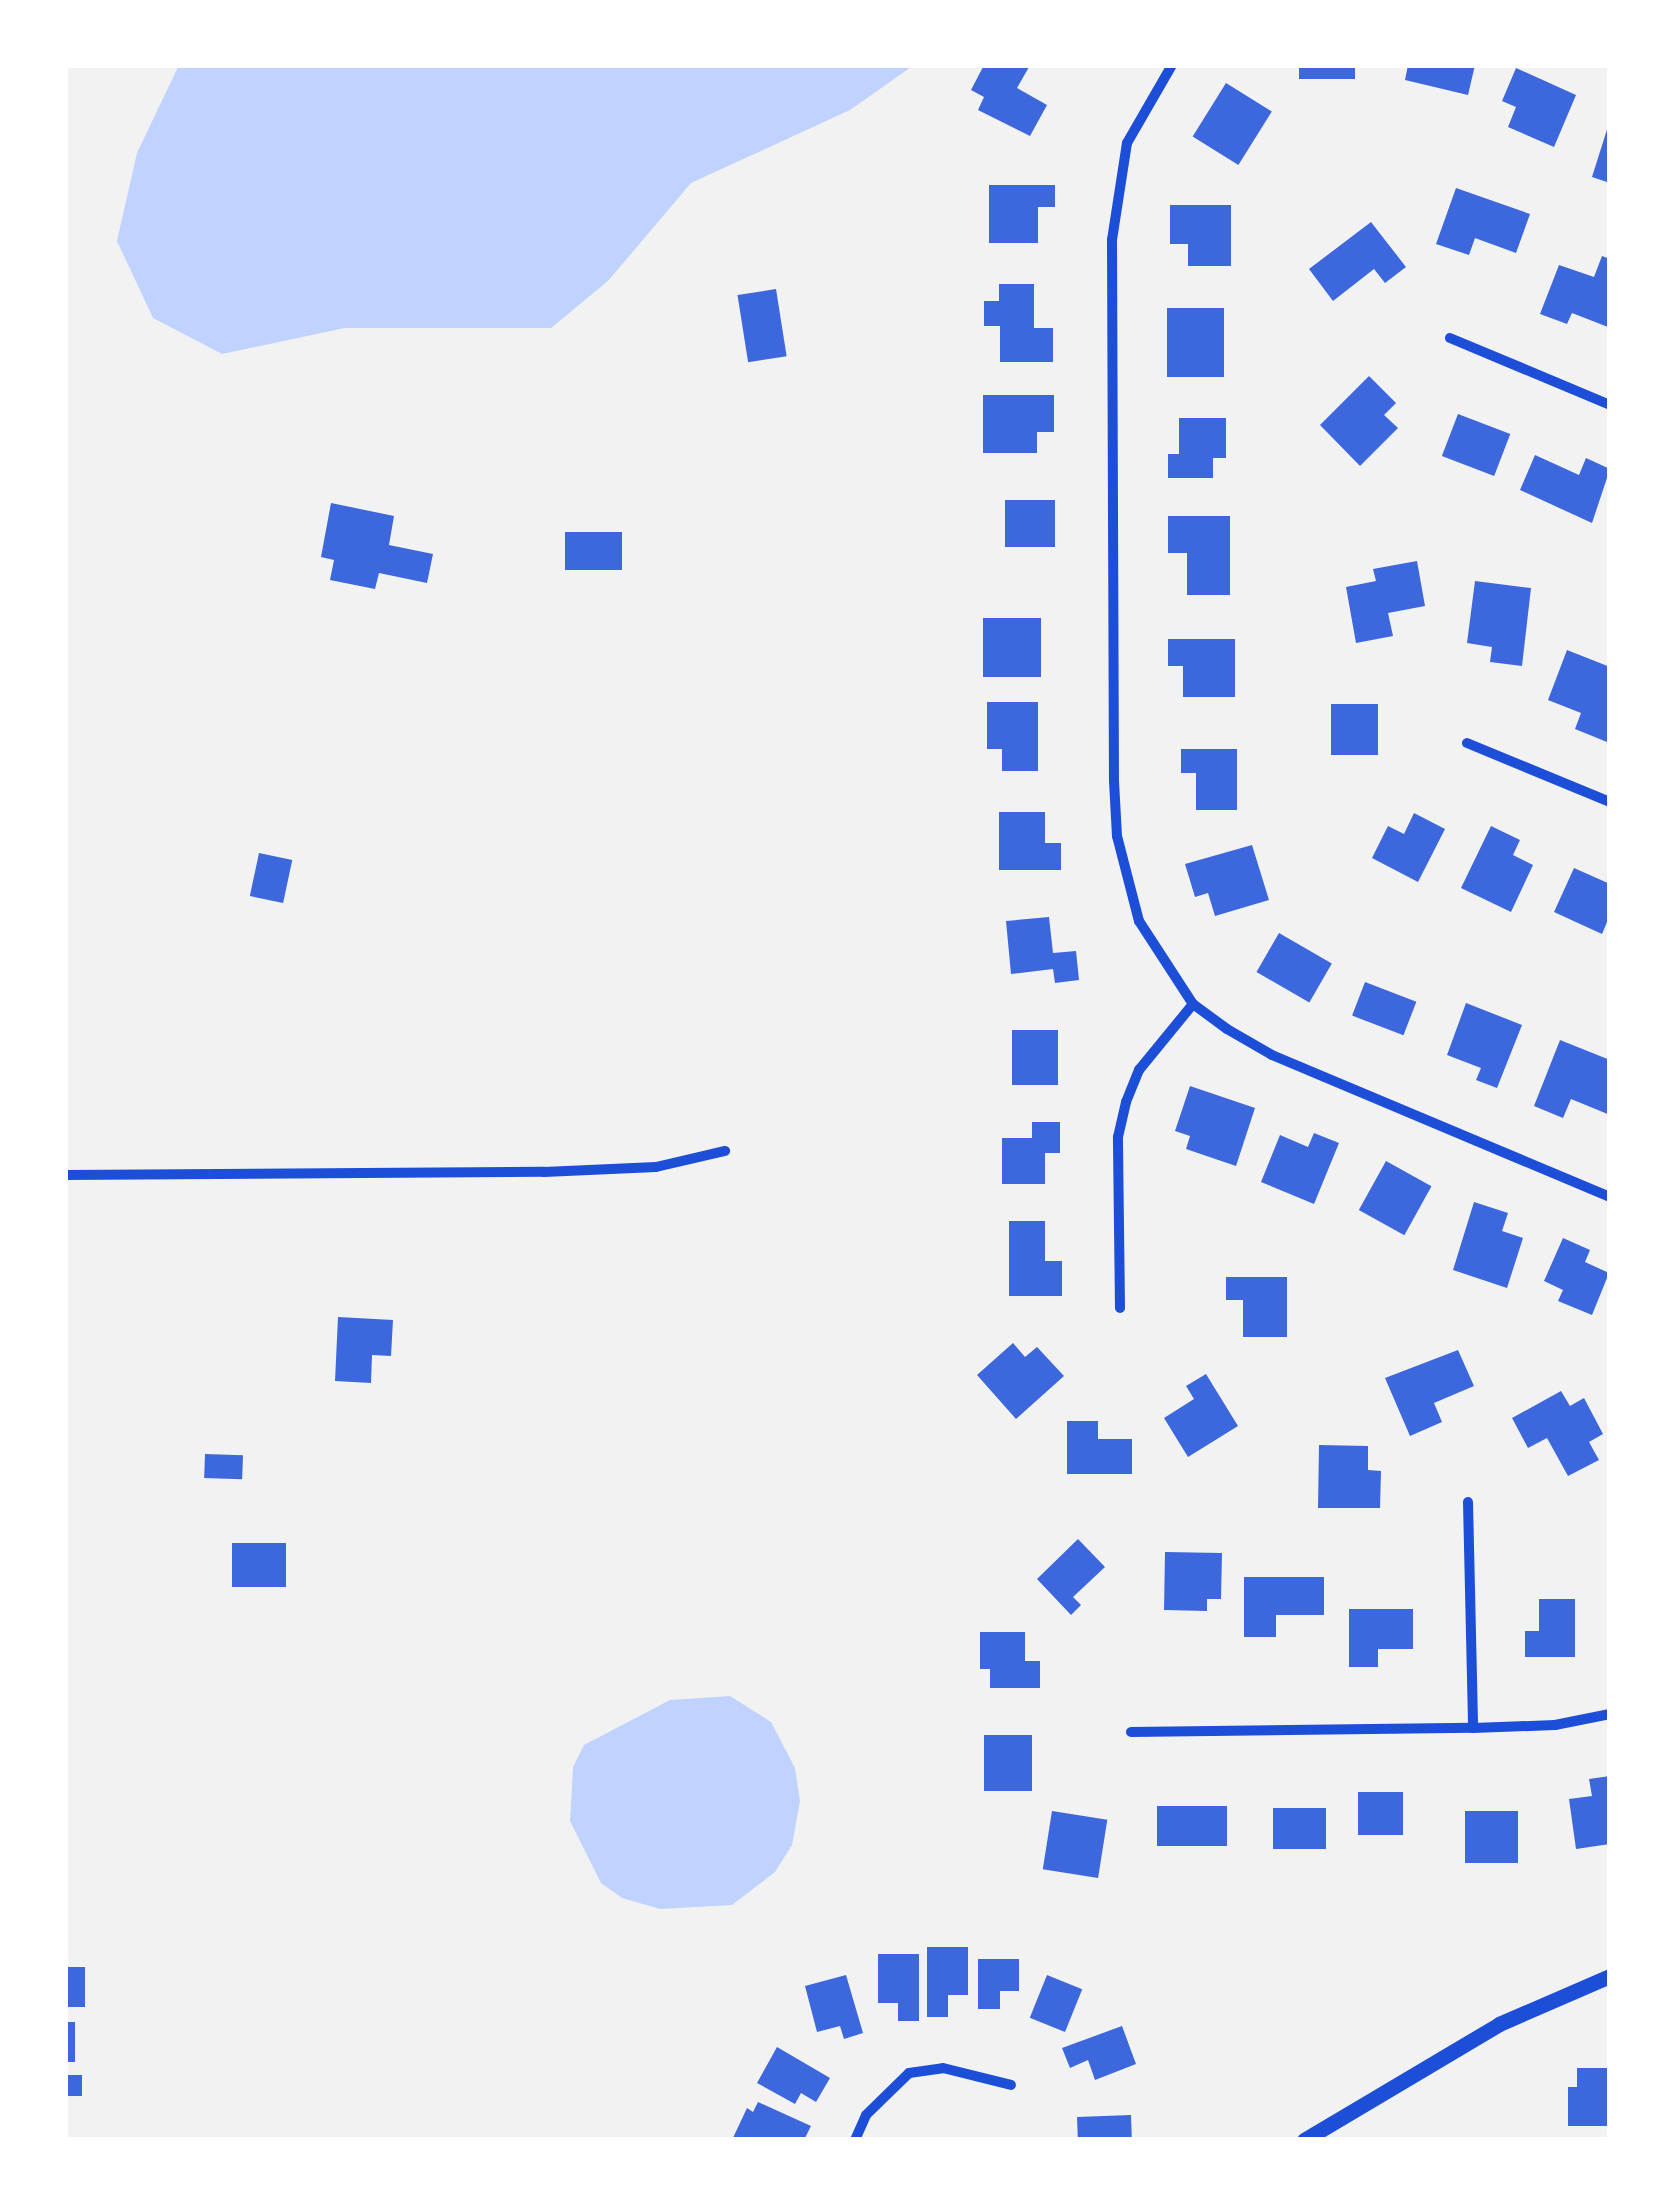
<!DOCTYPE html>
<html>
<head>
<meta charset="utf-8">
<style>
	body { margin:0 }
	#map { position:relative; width:1675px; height:2205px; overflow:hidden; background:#f2f2f2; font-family:"Roboto Serif",serif }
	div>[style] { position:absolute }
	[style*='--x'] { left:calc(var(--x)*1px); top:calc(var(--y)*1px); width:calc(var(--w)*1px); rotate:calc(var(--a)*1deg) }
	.water>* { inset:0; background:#bfd3fe }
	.building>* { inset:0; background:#3d67dc; transform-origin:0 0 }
	.minor>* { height:10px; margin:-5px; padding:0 5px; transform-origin:5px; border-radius:5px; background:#1d4ed8 }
	.secondary>* { height:15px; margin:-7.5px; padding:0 7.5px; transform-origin:7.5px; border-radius:7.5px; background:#1d4ed8 }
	span { translate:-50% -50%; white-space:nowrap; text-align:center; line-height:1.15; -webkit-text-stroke:8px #fff; paint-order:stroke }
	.frame { position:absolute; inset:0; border:68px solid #fff; pointer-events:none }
</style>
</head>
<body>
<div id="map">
	<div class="water">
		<i style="clip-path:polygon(179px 65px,914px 65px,850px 110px,691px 183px,608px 281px,551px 328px,345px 328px,222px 354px,153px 318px,117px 241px,137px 153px)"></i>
		<i style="clip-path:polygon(730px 1696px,771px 1722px,795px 1768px,800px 1801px,792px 1845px,775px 1872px,732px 1905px,660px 1909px,622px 1898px,601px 1883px,570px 1821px,573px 1767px,584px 1745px,670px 1700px)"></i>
	</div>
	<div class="building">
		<i style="clip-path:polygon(984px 65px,1029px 67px,1017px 88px,1047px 105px,1030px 136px,978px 110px,984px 97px,971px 90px)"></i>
		<i style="left:1299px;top:65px;width:56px;height:14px"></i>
		<i style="clip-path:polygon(1408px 65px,1475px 65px,1468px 95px,1405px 80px)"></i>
		<i style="clip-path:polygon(1516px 68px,1576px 95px,1554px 147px,1508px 127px,1516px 107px,1502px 101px)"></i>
		<i style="left:1226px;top:83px;width:54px;height:63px;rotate:32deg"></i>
		<i style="clip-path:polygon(1610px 120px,1610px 183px,1592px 177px)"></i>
		<i style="clip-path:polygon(989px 185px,1055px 185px,1055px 207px,1038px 207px,1038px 243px,989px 243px)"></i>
		<i style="clip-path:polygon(1456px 188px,1530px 214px,1516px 253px,1475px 238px,1469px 255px,1436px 244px)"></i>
		<i style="clip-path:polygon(1170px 205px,1231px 205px,1231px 266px,1188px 266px,1188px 244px,1170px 244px)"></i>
		<i style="clip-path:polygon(1371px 222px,1406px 267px,1385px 283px,1374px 269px,1333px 301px,1309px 269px)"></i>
		<i style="clip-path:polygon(1602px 256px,1610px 259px,1608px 327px,1572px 313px,1567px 324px,1540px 314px,1559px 265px,1594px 277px)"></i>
		<i style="clip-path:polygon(999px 284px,1034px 284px,1034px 328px,1053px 328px,1053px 362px,1000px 362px,1000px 326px,984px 326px,984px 301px,999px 301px)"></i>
		<i style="left:776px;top:289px;width:68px;height:39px;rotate:81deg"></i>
		<i style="left:1167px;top:308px;width:57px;height:69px"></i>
		<i style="clip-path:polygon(1369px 376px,1396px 403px,1384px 415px,1398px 428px,1360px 466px,1320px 425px)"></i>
		<i style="clip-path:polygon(983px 395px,1054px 395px,1054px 432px,1037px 432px,1037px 453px,983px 453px)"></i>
		<i style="left:1458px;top:414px;width:56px;height:45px;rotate:21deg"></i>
		<i style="clip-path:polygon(1179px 418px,1226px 418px,1226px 458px,1213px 458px,1213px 478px,1168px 478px,1168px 454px,1179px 454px)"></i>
		<i style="clip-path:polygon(1535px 455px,1579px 475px,1586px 458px,1610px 469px,1592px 523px,1520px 490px)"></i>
		<i style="left:1005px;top:500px;width:50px;height:47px"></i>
		<i style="clip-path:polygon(331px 503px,394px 516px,389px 545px,433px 554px,427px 583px,379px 573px,375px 589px,330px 580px,334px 560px,321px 557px)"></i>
		<i style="clip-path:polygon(1168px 516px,1230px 516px,1230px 595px,1187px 595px,1187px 553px,1168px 553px)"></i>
		<i style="left:565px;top:532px;width:57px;height:38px"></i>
		<i style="clip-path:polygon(1417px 561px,1425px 606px,1388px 613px,1393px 636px,1356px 643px,1346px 587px,1376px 581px,1373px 569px)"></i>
		<i style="clip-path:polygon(1475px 581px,1531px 588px,1522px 666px,1490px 662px,1492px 647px,1467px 643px)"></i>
		<i style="left:983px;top:618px;width:58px;height:59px"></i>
		<i style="clip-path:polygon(1168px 639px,1235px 639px,1235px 697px,1183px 697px,1183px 666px,1168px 666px)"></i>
		<i style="clip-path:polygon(1567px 650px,1610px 667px,1607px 742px,1575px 729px,1581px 713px,1548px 700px)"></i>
		<i style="clip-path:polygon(987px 702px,1038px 702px,1038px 771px,1002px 771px,1002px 749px,987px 749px)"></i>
		<i style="left:1331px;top:704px;width:47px;height:51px"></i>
		<i style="clip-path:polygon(1181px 749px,1237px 749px,1237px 810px,1196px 810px,1196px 773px,1181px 773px)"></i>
		<i style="clip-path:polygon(999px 812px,1045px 812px,1045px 843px,1061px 843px,1061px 870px,999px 870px)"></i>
		<i style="clip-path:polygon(1414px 813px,1445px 829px,1418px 882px,1372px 858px,1388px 826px,1404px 834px)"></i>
		<i style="clip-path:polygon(1491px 826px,1520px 840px,1513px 855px,1533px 865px,1511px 912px,1461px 888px)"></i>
		<i style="clip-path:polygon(1252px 845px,1269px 900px,1215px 916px,1208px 893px,1195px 897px,1185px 864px)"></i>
		<i style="left:259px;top:853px;width:34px;height:44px;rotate:12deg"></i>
		<i style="clip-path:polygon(1574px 868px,1610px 884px,1610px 915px,1602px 934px,1554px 912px)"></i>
		<i style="clip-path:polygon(1049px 917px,1053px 953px,1076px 951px,1079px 980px,1055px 983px,1053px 969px,1011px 974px,1006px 921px)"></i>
		<i style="left:1279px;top:933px;width:61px;height:45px;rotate:30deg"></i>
		<i style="left:1365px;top:982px;width:55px;height:36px;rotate:21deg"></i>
		<i style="clip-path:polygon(1466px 1003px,1522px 1025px,1497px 1088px,1476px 1080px,1481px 1068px,1447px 1055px)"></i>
		<i style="left:1012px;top:1030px;width:46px;height:55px"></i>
		<i style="clip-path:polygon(1560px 1040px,1610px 1060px,1610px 1115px,1571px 1099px,1563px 1118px,1534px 1106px)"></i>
		<i style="clip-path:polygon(1190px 1086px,1255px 1108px,1236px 1166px,1186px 1149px,1190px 1136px,1175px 1131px)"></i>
		<i style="clip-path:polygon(1032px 1122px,1060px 1122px,1060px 1153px,1045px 1153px,1045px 1184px,1002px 1184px,1002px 1138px,1032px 1138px)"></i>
		<i style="clip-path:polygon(1314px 1133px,1339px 1143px,1314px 1204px,1261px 1182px,1280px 1135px,1308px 1147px)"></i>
		<i style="left:1386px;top:1161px;width:52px;height:56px;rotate:29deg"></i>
		<i style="clip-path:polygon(1474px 1202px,1508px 1213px,1502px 1231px,1523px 1238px,1507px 1288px,1453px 1270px)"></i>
		<i style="clip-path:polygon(1009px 1221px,1045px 1221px,1045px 1261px,1062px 1261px,1062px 1296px,1009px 1296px)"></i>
		<i style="clip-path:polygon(1563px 1238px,1590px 1250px,1585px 1262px,1609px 1273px,1592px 1315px,1558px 1301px,1563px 1290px,1544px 1281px)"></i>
		<i style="clip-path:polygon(1226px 1277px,1287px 1277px,1287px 1337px,1243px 1337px,1243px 1300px,1226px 1300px)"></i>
		<i style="clip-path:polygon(338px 1317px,393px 1320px,391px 1356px,372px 1355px,371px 1383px,335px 1381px)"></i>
		<i style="clip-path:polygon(1013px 1343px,1025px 1357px,1037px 1347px,1064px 1376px,1016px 1419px,977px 1375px)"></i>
		<i style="clip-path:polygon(1458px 1350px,1474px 1386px,1434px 1403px,1442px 1422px,1410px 1436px,1385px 1378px)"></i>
		<i style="clip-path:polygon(1206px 1374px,1238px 1426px,1188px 1457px,1164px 1418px,1194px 1399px,1186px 1386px)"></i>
		<i style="clip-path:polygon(1561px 1391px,1570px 1406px,1584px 1398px,1603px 1434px,1589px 1442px,1599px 1460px,1568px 1476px,1547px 1438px,1528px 1448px,1512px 1418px)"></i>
		<i style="clip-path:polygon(1067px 1421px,1098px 1421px,1098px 1439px,1132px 1439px,1132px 1474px,1067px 1474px)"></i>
		<i style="clip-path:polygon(1319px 1445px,1368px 1446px,1368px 1470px,1381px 1471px,1380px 1508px,1318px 1508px)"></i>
		<i style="left:205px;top:1454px;width:38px;height:24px;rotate:2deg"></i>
		<i style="clip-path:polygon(1078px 1539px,1105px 1567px,1073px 1597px,1081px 1605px,1071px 1615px,1037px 1579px)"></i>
		<i style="left:232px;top:1543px;width:54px;height:44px"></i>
		<i style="clip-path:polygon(1165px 1552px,1222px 1553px,1221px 1599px,1207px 1599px,1207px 1611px,1164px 1610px)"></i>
		<i style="clip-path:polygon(1244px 1577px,1324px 1577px,1324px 1615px,1276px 1615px,1276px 1637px,1244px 1637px)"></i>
		<i style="clip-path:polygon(1539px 1599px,1575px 1599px,1575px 1657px,1525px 1657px,1525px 1631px,1539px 1631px)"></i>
		<i style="clip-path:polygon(1349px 1609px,1413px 1609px,1413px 1649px,1378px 1649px,1378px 1667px,1349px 1667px)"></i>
		<i style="clip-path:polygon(980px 1632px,1025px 1632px,1025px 1661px,1040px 1661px,1040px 1688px,990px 1688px,990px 1669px,980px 1669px)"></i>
		<i style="left:984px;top:1735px;width:48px;height:56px"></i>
		<i style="clip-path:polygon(1610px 1776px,1610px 1844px,1576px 1849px,1569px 1799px,1592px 1796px,1589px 1779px)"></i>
		<i style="left:1358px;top:1792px;width:45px;height:43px"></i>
		<i style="left:1157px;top:1806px;width:70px;height:40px"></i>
		<i style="left:1273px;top:1808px;width:53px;height:41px"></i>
		<i style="left:1052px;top:1811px;width:56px;height:59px;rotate:9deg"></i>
		<i style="left:1465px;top:1811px;width:53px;height:52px"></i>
		<i style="clip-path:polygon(927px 1947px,968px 1947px,968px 1995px,948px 1995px,948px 2017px,927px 2017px)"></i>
		<i style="clip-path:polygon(878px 1954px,919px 1954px,919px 2021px,898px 2021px,898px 2003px,878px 2003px)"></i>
		<i style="clip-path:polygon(978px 1959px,1019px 1959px,1019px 1991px,1000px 1991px,1000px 2009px,978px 2009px)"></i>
		<i style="left:65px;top:1967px;width:20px;height:40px"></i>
		<i style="clip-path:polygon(846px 1975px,863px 2033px,844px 2039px,840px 2026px,817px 2032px,805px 1986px)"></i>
		<i style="left:1047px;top:1975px;width:38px;height:46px;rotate:22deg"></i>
		<i style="left:65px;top:2022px;width:10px;height:40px"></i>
		<i style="clip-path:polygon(1122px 2026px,1136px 2064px,1095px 2080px,1088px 2060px,1070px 2068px,1062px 2048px)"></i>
		<i style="clip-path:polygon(777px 2047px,830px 2078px,816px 2102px,801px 2093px,795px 2104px,757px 2083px)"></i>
		<i style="clip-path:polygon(1577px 2068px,1610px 2068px,1610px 2126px,1568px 2126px,1568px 2087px,1577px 2087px)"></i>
		<i style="left:65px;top:2075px;width:17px;height:21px"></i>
		<i style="clip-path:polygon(758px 2102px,811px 2126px,804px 2140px,732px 2140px,747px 2108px,753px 2112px)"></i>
		<i style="left:1131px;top:2115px;width:25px;height:54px;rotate:88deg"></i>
	</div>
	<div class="minor">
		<i style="--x:1172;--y:65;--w:90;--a:120"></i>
		<i style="--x:1127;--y:143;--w:98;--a:98.8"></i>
		<i style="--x:1112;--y:240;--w:541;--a:89.79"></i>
		<i style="--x:1114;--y:781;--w:55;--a:86.9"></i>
		<i style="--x:1117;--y:836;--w:88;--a:75.5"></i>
		<i style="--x:1139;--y:921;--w:99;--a:57"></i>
		<i style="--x:1193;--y:1004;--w:42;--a:36.3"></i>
		<i style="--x:1227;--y:1029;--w:52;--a:30"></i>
		<i style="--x:1272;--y:1055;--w:367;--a:22.8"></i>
		<i style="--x:1450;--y:338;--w:173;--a:22.7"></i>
		<i style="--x:1467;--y:743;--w:155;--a:22.4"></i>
		<i style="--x:65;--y:1175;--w:479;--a:-0.4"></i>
		<i style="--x:544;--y:1172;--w:112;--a:-2.6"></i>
		<i style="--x:656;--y:1167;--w:71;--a:-13.1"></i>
		<i style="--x:1120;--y:1308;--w:171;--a:-90.7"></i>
		<i style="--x:1118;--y:1137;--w:36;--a:-77"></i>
		<i style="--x:1126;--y:1102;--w:35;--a:-68"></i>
		<i style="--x:1139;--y:1070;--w:85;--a:-50.7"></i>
		<i style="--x:1468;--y:1502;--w:226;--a:88.7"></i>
		<i style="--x:1131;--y:1732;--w:342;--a:-0.7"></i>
		<i style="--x:1473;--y:1728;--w:82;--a:-2.1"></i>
		<i style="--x:1555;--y:1725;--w:56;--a:-11.3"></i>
		<i style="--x:855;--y:2140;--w:27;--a:-66"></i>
		<i style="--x:866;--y:2115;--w:60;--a:-44.3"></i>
		<i style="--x:909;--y:2073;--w:34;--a:-8"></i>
		<i style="--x:943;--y:2068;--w:70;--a:14"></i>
	</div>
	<div class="secondary">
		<i style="--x:1304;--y:2140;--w:227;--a:-30.7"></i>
		<i style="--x:1499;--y:2024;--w:121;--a:-23.4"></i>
	</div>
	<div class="frame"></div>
</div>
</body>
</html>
